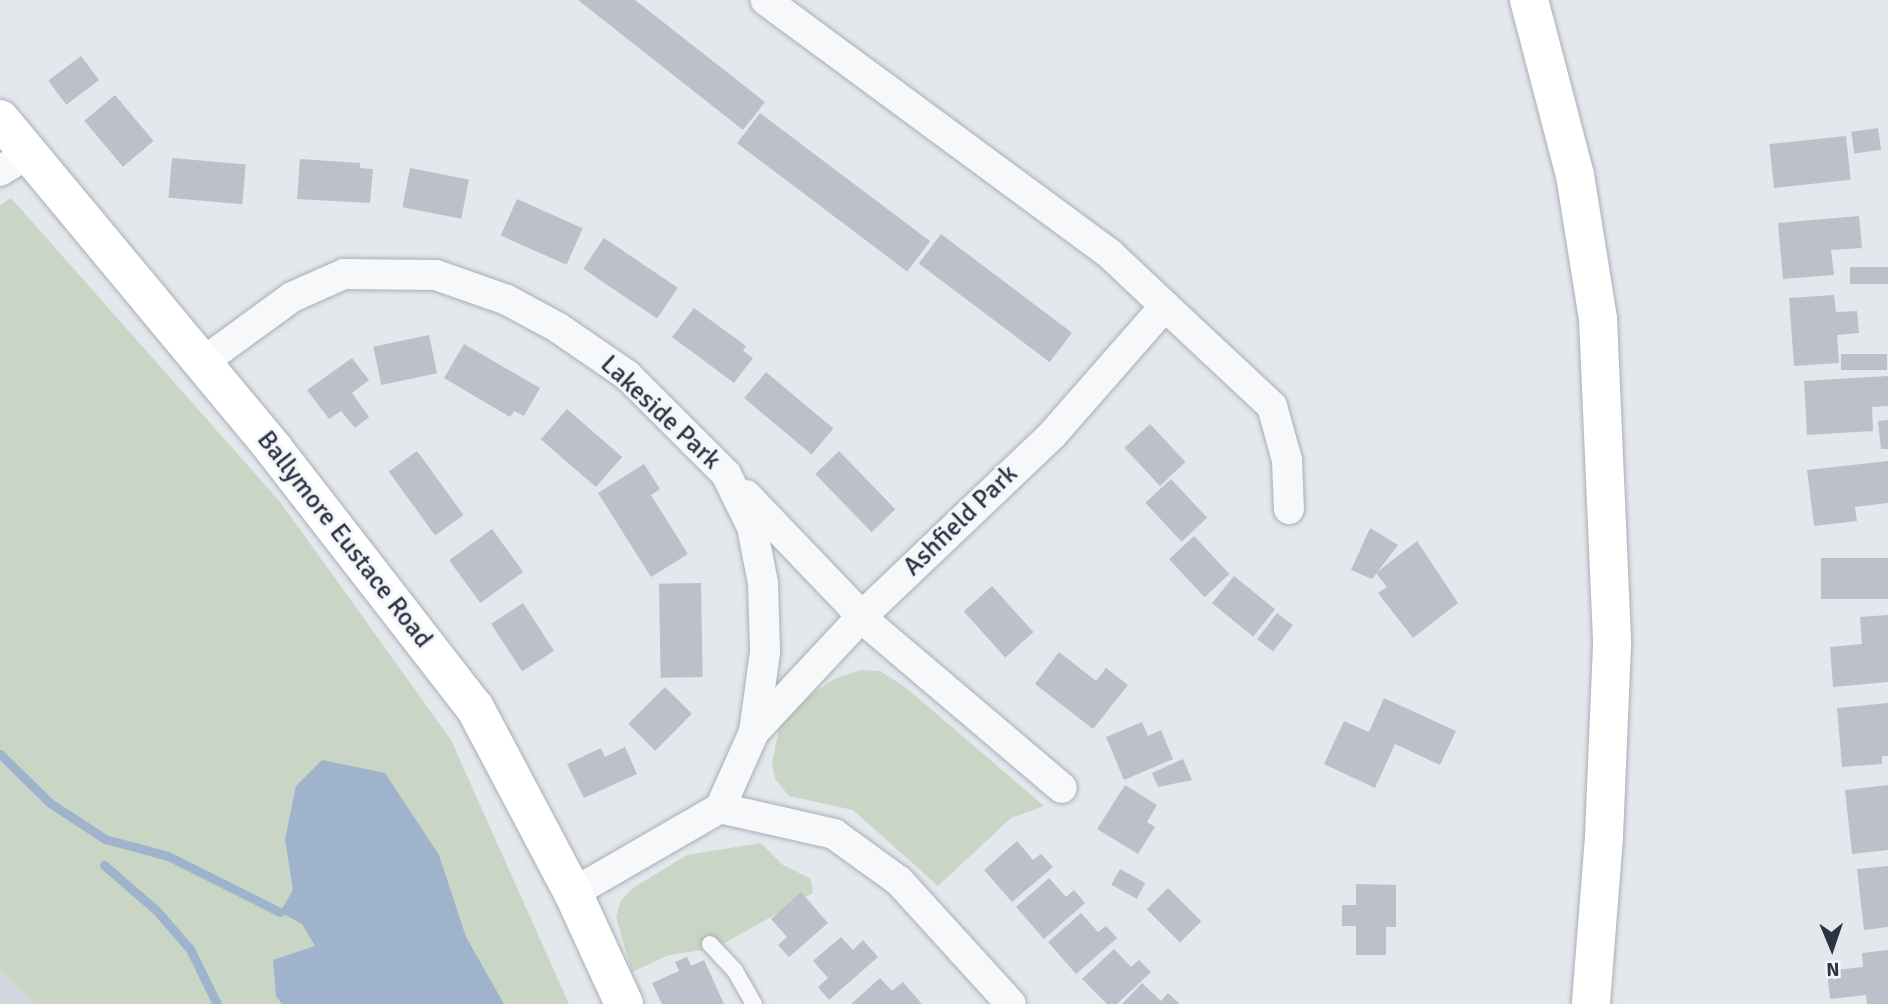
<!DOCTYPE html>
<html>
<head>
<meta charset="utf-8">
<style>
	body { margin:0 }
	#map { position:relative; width:1888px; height:1004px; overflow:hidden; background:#e4e7ec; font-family:Signika,sans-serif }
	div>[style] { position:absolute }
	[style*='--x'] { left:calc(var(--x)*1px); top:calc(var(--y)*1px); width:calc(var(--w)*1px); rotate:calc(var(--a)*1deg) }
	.built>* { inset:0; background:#d2d6de }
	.green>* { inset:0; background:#c9d6c5 }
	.water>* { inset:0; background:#9fb4cc }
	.stream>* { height:9px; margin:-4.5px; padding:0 4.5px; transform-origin:4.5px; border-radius:4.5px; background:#9fb4cc }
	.building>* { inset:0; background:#bbc0ca; transform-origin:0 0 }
	.roads { filter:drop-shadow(0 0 2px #a9aeb7) drop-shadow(0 0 2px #a9aeb7) }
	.lane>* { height:16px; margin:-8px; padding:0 8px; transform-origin:8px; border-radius:8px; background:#f7f8fa }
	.street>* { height:30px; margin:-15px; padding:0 15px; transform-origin:15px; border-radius:15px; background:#f7f8fa }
	.secondary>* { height:38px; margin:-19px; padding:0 19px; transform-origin:19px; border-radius:19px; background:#fff }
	span { translate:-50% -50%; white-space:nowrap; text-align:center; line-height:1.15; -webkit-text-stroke:6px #f4f6f9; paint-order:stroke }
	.street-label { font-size:26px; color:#2b3445 }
	.north { position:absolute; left:1797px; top:913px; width:70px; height:70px; -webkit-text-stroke:5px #f4f6f9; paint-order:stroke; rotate:178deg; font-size:19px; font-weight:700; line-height:28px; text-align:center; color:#2b3445 }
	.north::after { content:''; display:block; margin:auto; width:24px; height:32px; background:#2b3445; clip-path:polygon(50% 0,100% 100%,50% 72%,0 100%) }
</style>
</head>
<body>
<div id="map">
	<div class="built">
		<i style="clip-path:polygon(0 970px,34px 1004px,0 1004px)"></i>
	</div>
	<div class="green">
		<i style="clip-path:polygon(11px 198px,281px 503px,451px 740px,569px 1004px,34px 1004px,0 970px,0 205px)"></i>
		<i style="clip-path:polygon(860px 670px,880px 671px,905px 687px,1044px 806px,1011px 818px,938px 886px,853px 810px,789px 796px,775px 779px,772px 763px,779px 729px,800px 703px,834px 679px)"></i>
		<i style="clip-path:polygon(761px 843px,783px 865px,811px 879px,813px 893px,716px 948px,669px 955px,632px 972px,616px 917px,621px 900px,633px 888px,687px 855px)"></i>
	</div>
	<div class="water">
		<i style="clip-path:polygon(322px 760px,385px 773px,439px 855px,466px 937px,504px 1004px,282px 1004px,276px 996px,273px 960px,315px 946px,302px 924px,280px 912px,293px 890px,285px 839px,296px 786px)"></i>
	</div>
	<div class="stream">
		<i style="--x:0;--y:754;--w:70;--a:44.4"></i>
		<i style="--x:50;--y:803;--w:66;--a:33.2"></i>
		<i style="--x:105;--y:839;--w:65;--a:15.1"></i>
		<i style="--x:168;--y:856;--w:125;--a:26.6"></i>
		<i style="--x:104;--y:865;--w:69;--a:40.9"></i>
		<i style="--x:156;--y:910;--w:52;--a:48.9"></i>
		<i style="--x:190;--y:949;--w:61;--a:63.9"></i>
	</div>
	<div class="building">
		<i style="clip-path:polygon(578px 0,635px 0,765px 102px,743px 130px)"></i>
		<i style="left:81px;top:56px;width:30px;height:41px;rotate:53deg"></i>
		<i style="left:115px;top:95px;width:60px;height:40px;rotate:50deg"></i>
		<i style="left:760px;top:113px;width:213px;height:38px;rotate:37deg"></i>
		<i style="left:1878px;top:128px;width:22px;height:27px;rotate:82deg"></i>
		<i style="left:1846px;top:136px;width:44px;height:77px;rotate:84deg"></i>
		<i style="left:172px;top:158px;width:74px;height:40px;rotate:5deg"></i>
		<i style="clip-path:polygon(300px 159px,360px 163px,360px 168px,373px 169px,370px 203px,297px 199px)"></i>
		<i style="left:410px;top:168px;width:60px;height:40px;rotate:11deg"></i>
		<i style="left:517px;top:199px;width:72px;height:40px;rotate:24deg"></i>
		<i style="clip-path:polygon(1859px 216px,1862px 248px,1831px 250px,1834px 275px,1783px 279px,1778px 223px)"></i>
		<i style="left:941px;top:234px;width:164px;height:37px;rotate:37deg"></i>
		<i style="left:604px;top:238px;width:89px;height:37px;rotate:34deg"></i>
		<i style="left:1888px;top:267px;width:17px;height:38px;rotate:90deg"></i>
		<i style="clip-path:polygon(1834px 295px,1836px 312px,1857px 311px,1859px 333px,1837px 335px,1839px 363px,1794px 366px,1789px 298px)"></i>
		<i style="clip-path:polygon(694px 308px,746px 346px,743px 351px,753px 358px,734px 383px,672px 337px)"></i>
		<i style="left:429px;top:335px;width:39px;height:57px;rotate:78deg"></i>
		<i style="clip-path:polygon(464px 344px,540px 388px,524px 416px,514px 411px,510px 417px,444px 378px)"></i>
		<i style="left:1887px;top:354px;width:16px;height:46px;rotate:90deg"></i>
		<i style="clip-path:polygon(352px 358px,369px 380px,352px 393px,369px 417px,355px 428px,341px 411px,329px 419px,307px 390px)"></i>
		<i style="left:766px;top:372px;width:88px;height:34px;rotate:40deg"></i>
		<i style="clip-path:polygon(1888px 376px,1888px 406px,1872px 407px,1873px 431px,1807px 435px,1804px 381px)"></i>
		<i style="left:567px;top:409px;width:73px;height:40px;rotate:41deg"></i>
		<i style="clip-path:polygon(1888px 420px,1888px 449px,1881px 449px,1878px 421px)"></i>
		<i style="left:1150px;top:424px;width:52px;height:35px;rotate:47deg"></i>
		<i style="left:417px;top:451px;width:79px;height:35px;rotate:54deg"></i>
		<i style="left:839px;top:451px;width:81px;height:33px;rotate:46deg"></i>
		<i style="clip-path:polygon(1888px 461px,1888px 503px,1855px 507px,1857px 521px,1814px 526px,1807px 470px)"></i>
		<i style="clip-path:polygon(644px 464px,660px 489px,651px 495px,688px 554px,651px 577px,598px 493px)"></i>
		<i style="left:1171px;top:479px;width:53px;height:35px;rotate:47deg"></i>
		<i style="clip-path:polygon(1370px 528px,1398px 545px,1372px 579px,1351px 570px)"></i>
		<i style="left:492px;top:529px;width:53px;height:53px;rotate:54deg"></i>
		<i style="left:1194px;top:536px;width:52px;height:34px;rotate:47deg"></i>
		<i style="clip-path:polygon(1417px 541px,1458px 603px,1413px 638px,1378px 593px,1387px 587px,1376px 573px)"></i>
		<i style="left:1888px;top:558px;width:41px;height:67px;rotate:90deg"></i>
		<i style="left:1234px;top:576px;width:53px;height:35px;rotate:39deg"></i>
		<i style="left:701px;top:583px;width:94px;height:42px;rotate:89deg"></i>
		<i style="left:992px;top:586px;width:62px;height:38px;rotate:48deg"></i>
		<i style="left:523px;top:603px;width:57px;height:38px;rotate:57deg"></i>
		<i style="left:1277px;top:613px;width:20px;height:33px;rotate:37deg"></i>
		<i style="clip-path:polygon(1888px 615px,1888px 682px,1833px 687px,1830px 647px,1862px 644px,1860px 617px)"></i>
		<i style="clip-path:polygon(1059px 652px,1096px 681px,1106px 668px,1128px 685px,1093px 729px,1035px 684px)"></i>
		<i style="left:665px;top:687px;width:38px;height:52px;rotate:45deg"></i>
		<i style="clip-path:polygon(1384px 698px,1456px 731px,1440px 765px,1395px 744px,1375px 788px,1324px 764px,1344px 721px,1369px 732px)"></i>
		<i style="clip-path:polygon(1888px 703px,1888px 756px,1882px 756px,1882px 764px,1842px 767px,1837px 708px)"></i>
		<i style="clip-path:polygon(1142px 722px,1148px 736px,1161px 730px,1173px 759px,1124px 780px,1106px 737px)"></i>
		<i style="clip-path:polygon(625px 747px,637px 774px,584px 798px,567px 764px,601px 748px,605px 757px)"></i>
		<i style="clip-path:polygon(1183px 759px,1192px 780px,1158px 787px,1152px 773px)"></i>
		<i style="clip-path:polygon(1125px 785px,1157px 805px,1147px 822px,1155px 827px,1138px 854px,1097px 829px)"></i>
		<i style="clip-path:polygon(1888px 785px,1888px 850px,1852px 854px,1845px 790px)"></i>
		<i style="clip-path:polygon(1017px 841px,1033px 860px,1041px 854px,1053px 867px,1012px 902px,984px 870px)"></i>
		<i style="clip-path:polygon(1888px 866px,1888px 927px,1864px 930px,1857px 869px)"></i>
		<i style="left:1120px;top:869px;width:29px;height:18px;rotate:29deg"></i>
		<i style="clip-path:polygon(1049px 878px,1066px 897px,1074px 890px,1085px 903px,1044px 939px,1016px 907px)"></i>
		<i style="clip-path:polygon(1356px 884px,1396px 885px,1396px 927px,1386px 927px,1386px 955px,1356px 955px,1356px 926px,1342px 926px,1342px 905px,1356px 905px)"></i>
		<i style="left:1168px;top:888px;width:47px;height:30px;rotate:45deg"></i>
		<i style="clip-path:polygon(801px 892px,828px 923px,789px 957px,778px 945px,787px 937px,771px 919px)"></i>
		<i style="clip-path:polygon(1081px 913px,1098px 932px,1106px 926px,1117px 938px,1076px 974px,1048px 942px)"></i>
		<i style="clip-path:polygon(841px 937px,853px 950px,863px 940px,878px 957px,829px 1000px,818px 987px,828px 978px,813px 961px)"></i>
		<i style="clip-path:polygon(1114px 949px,1131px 967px,1139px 960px,1151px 972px,1117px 1004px,1107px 1004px,1082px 979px)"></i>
		<i style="clip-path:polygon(1888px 950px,1888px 1004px,1867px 1004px,1866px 995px,1830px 999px,1827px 971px,1863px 967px,1862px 953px)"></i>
		<i style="clip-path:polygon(687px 957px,691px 966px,704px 960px,724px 1004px,662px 1004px,652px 983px,679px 971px,675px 962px)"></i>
		<i style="clip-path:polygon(880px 978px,892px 991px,903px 982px,922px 1004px,851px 1004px)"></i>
		<i style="clip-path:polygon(1142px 983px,1161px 1001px,1168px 993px,1180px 1004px,1122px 1004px)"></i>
	</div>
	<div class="roads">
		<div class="lane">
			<i style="--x:710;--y:944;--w:37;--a:47"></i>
			<i style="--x:735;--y:971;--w:38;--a:60"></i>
		</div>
		<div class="street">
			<i style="--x:0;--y:171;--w:32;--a:-32"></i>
			<i style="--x:1165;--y:306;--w:146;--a:43.1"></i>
			<i style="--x:1272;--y:406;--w:56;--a:74.5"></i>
			<i style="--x:1287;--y:460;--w:49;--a:87.7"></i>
			<i style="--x:203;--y:362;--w:110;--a:-36.1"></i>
			<i style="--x:292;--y:297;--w:57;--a:-23.9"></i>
			<i style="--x:344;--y:274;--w:92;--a:0.6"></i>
			<i style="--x:436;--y:275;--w:75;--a:19.4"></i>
			<i style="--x:507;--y:300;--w:57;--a:28.4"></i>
			<i style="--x:557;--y:327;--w:85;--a:34.4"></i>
			<i style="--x:627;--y:375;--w:140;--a:45"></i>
			<i style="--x:726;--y:474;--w:59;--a:63.9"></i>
			<i style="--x:752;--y:527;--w:57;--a:78.9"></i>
			<i style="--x:763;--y:583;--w:69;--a:88.3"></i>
			<i style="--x:765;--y:652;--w:81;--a:97.8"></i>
			<i style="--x:754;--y:732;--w:83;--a:114.1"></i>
			<i style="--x:720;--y:808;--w:170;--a:150"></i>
			<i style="--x:746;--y:495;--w:181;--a:46.3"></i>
			<i style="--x:871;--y:626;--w:250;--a:40.3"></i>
			<i style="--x:754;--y:732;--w:160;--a:-47"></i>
			<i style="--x:863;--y:615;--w:261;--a:-43.6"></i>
			<i style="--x:1052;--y:435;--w:171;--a:-48.8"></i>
			<i style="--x:1165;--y:306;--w:76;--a:-136.6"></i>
			<i style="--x:1110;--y:254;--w:428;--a:-143.6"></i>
			<i style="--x:720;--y:808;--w:117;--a:12.8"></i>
			<i style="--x:834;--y:834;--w:80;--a:35.9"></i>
			<i style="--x:899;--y:881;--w:166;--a:47.7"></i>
		</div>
		<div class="secondary">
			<i style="--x:1529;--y:0;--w:181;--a:75.3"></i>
			<i style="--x:1575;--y:175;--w:146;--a:80.9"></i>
			<i style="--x:1598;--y:319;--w:326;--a:87.5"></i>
			<i style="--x:1612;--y:645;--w:192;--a:92.4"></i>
			<i style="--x:1604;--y:837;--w:168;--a:94.5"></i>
			<i style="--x:0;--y:119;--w:428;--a:50.3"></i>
			<i style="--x:273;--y:448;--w:329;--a:52.2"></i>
			<i style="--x:475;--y:708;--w:209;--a:62.1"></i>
			<i style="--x:573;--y:893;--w:122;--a:65.3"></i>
		</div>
	</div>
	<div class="street-label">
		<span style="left:660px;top:413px;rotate:43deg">Lakeside Park</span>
		<span style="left:961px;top:521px;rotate:-44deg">Ashfield Park</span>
		<span style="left:344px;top:540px;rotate:52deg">Ballymore Eustace Road</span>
	</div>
	<div class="north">N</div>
</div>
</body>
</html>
